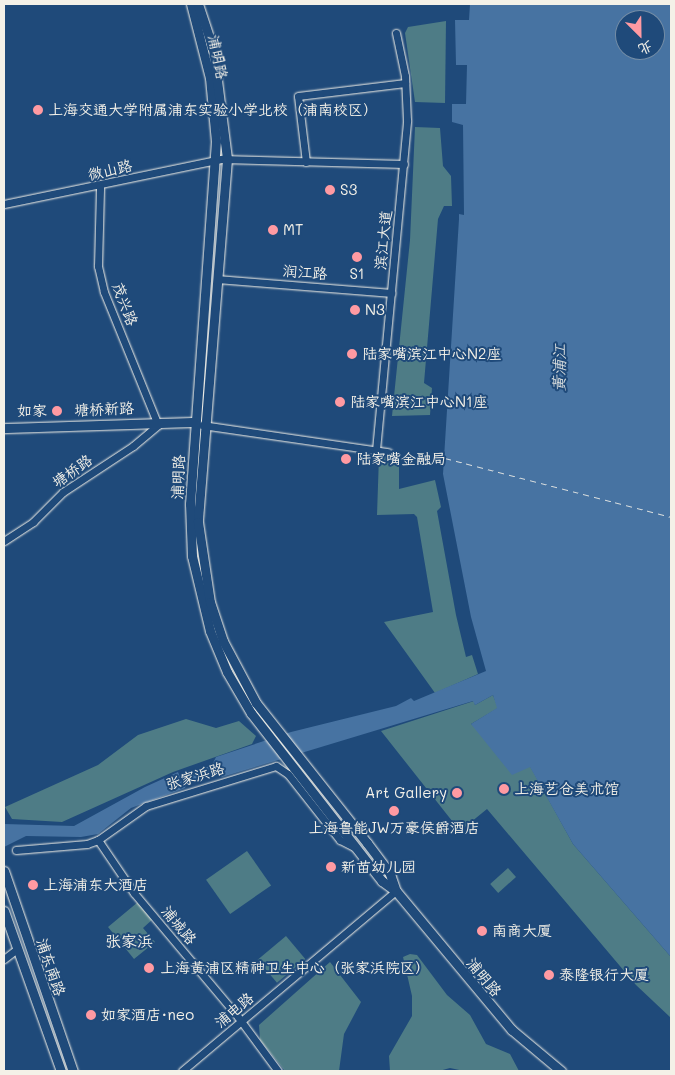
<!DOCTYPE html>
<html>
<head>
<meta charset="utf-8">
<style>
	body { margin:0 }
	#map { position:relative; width:675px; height:1075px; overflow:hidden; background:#1f4a7a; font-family:Mali,"LXGW WenKai TC",sans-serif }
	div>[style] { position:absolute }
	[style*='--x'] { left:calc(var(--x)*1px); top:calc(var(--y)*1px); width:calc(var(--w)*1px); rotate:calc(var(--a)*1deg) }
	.green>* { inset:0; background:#4e7c86; transform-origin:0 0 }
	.water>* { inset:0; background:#4773a2 }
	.ferry>* { height:1px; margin-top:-0.5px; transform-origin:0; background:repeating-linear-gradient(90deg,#dadede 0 6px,transparent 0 11px) }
	.roads { filter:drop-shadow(0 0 1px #f4f1e8) drop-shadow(0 0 1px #f4f1e8) }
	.minor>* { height:7px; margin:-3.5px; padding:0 3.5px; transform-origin:3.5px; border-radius:3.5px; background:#1f4a7a }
	.major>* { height:9px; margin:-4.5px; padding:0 4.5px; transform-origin:4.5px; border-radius:4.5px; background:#1f4a7a }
	.dots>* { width:14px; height:14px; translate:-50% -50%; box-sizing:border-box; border:2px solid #1f4a7a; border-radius:50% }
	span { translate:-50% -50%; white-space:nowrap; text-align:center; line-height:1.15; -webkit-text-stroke:4px #1f4a7a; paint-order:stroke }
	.street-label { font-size:15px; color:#f4f1e8 }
	.poi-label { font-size:15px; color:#f4f1e8 }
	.left { translate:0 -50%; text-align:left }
	.right { translate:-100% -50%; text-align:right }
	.water-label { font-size:16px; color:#dadede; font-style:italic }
	.neighbourhood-label { font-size:16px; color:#f4f1e8 }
	.frame { position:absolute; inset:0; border:5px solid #f4f1e8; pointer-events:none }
	.north { position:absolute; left:615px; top:10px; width:50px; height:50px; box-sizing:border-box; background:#1f4a7a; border:1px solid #748da6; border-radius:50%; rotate:157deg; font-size:14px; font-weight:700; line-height:20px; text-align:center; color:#f4f1e8 }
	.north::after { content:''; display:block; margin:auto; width:18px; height:22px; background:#ff9aa2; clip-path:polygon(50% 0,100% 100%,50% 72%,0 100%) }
</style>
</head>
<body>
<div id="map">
	<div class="green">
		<i style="clip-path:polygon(446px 21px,445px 103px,415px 102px,405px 33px,408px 27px)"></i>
		<i style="clip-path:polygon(415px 127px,440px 128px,443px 166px,451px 176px,452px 206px,444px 206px,438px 219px,424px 383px,432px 388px,430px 415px,392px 416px,410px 240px)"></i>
		<i style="clip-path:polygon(379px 456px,399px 460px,399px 489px,435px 480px,441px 507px,437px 511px,456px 615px,466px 657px,472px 655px,478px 674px,435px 693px,384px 622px,433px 612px,417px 517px,414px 514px,377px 515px)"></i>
		<i style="clip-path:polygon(493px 695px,498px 708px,471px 724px,530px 766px,573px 844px,671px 957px,671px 1018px,636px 985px,487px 809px,460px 831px,381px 731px,474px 701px,475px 705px)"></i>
		<i style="clip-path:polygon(186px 719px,216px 728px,239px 721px,256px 736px,252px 744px,173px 772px,62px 822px,12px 819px,5px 807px,98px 765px,138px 735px)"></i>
		<i style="left:247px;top:851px;width:42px;height:50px;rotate:55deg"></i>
		<i style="left:508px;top:868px;width:12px;height:24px;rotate:48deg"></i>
		<i style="clip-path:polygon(138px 902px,153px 919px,143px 928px,155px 942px,134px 959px,108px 927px)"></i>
		<i style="left:286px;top:936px;width:30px;height:37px;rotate:50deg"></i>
		<i style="clip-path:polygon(410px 954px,417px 955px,447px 995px,470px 1015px,486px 1044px,510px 1054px,519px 1071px,464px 1071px,450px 1068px,439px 1071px,390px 1071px,389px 1056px,412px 1016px,412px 996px,403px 957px)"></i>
		<i style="clip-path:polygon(330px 962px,361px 1002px,344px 1034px,339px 1071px,285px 1071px,260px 1040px,259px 1025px)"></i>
	</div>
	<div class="water">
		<i style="clip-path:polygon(evenodd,470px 4px,671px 4px,671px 957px,573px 844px,530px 767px,512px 775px,471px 724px,497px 708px,493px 695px,475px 705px,473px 701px,222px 777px,216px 774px,187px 782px,185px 788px,131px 808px,98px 834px,81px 837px,26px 836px,4px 847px,4px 824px,74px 826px,145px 787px,178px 772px,180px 777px,212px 765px,216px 757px,291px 732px,396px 706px,411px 698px,414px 701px,486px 671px,471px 617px,443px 474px,459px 219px,459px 214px,464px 215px,463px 125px,452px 122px,452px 104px,466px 104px,467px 65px,456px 65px,455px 20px,469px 20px,470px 4px,625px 20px,655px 20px,655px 50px,625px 50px,625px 20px)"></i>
	</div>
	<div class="ferry">
		<i style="--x:445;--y:458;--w:234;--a:14.6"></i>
	</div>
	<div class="roads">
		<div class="minor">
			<i style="--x:306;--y:162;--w:66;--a:-96.9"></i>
			<i style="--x:298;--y:96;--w:108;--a:-6.9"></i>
			<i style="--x:4;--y:204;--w:223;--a:-11.7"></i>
			<i style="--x:222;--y:159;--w:182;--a:1.6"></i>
			<i style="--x:217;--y:279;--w:175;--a:4.6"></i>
			<i style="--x:202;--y:425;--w:188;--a:8.3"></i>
			<i style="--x:376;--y:450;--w:331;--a:-84.6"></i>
			<i style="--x:407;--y:120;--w:44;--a:-92.6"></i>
			<i style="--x:405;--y:76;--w:44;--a:-101.8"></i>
			<i style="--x:4;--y:541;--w:35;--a:-33"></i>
			<i style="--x:33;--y:522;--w:42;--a:-45"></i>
			<i style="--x:63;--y:492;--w:84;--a:-33.3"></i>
			<i style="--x:133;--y:446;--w:33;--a:-40"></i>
			<i style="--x:158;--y:425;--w:144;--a:-112.1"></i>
			<i style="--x:104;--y:292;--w:27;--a:-103"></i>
			<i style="--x:98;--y:266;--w:79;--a:-88.5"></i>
			<i style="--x:98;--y:840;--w:64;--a:55.8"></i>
			<i style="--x:134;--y:893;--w:162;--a:50"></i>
			<i style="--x:238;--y:1017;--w:67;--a:53.5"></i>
			<i style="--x:16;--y:850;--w:71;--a:-4.8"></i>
			<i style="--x:87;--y:844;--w:12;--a:-20"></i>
			<i style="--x:98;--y:840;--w:59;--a:-35.3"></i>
			<i style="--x:146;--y:806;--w:136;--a:-17.1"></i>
			<i style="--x:276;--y:766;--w:14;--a:34"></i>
			<i style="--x:288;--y:774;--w:84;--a:51.8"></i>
			<i style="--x:340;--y:840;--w:18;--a:27"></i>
			<i style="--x:4;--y:959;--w:16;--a:-38"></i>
			<i style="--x:182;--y:1071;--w:280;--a:-40.1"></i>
		</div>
		<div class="major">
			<i style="--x:191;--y:4;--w:76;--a:75.6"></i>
			<i style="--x:210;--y:78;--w:63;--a:84.6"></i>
			<i style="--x:216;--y:141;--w:364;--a:94.1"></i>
			<i style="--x:190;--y:504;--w:52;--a:87.8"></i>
			<i style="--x:192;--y:556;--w:77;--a:76.5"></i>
			<i style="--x:210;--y:631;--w:44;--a:67.5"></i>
			<i style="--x:227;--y:672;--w:48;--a:59.7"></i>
			<i style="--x:251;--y:713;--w:213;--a:52.1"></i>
			<i style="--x:382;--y:881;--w:17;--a:36"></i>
			<i style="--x:396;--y:891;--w:181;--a:50.2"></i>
			<i style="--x:512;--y:1030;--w:64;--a:39.9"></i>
			<i style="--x:198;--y:4;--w:47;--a:71.6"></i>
			<i style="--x:213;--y:49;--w:111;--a:82.7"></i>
			<i style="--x:227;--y:159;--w:364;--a:94.6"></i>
			<i style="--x:198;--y:522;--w:81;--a:81.5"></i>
			<i style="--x:210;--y:602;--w:41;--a:71.6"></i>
			<i style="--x:223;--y:641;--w:70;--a:62"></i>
			<i style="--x:256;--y:703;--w:179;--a:51.6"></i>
			<i style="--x:367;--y:843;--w:39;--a:53"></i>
			<i style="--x:390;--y:874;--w:18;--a:71"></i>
			<i style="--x:4;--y:428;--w:191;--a:-1.8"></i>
			<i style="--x:4;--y:871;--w:212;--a:71"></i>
			<i style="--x:4;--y:911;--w:170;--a:70.4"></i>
		</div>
	</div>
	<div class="dots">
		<i style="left:38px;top:110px;background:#ff9aa2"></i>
		<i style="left:330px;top:190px;background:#ff9aa2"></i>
		<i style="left:273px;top:230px;background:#ff9aa2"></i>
		<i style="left:357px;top:257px;background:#ff9aa2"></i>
		<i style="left:355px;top:310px;background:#ff9aa2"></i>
		<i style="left:352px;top:354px;background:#ff9aa2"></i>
		<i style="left:340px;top:402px;background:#ff9aa2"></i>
		<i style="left:57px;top:411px;background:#ff9aa2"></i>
		<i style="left:346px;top:459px;background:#ff9aa2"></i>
		<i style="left:504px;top:789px;background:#ff9aa2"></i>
		<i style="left:457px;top:793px;background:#ff9aa2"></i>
		<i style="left:394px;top:811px;background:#ff9aa2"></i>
		<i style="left:331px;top:867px;background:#ff9aa2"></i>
		<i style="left:33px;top:885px;background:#ff9aa2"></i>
		<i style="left:482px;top:931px;background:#ff9aa2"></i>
		<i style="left:149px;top:968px;background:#ff9aa2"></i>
		<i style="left:549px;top:975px;background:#ff9aa2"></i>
		<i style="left:91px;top:1015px;background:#ff9aa2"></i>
	</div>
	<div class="street-label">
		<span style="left:218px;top:57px;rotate:78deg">浦明路</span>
		<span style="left:110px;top:170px;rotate:-13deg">微山路</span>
		<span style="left:383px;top:240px;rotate:-84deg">滨江大道</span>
		<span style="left:305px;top:272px;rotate:4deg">润江路</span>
		<span style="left:125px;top:304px;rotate:69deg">茂兴路</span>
		<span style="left:104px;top:409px;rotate:-2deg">塘桥新路</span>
		<span style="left:72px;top:471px;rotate:-35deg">塘桥路</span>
		<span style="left:178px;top:477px;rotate:-88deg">浦明路</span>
		<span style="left:195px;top:776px;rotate:-17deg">张家浜路</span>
		<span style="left:179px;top:925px;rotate:50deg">浦城路</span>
		<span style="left:51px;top:967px;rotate:71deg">浦东南路</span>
		<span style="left:484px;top:977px;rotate:50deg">浦明路</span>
		<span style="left:234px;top:1010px;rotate:-40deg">浦电路</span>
	</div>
	<div class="poi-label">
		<span class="left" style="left:48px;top:110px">上海交通大学附属浦东实验小学北校（浦南校区）</span>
		<span class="left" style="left:340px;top:190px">S3</span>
		<span class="left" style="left:283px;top:230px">MT</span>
		<span style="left:357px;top:274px">S1</span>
		<span class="left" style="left:365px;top:310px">N3</span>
		<span class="left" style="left:362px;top:354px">陆家嘴滨江中心N2座</span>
		<span class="left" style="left:350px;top:402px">陆家嘴滨江中心N1座</span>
		<span class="right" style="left:47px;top:411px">如家</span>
		<span class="left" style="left:356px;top:459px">陆家嘴金融局</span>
		<span class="left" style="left:514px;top:789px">上海艺仓美术馆</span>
		<span class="right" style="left:447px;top:793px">Art Gallery</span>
		<span style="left:394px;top:828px">上海鲁能JW万豪侯爵酒店</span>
		<span class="left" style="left:341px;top:867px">新苗幼儿园</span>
		<span class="left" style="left:43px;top:885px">上海浦东大酒店</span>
		<span class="left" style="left:492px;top:931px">南商大厦</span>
		<span class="left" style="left:160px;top:968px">上海黄浦区精神卫生中心（张家浜院区）</span>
		<span class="left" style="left:559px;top:975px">泰隆银行大厦</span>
		<span class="left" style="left:101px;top:1015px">如家酒店·neo</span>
	</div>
	<div class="water-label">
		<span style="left:559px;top:368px;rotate:-89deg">黄浦江</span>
	</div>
	<div class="neighbourhood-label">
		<span style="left:129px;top:941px">张家浜</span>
	</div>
	<div class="frame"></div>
	<div class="north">北</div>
</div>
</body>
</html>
